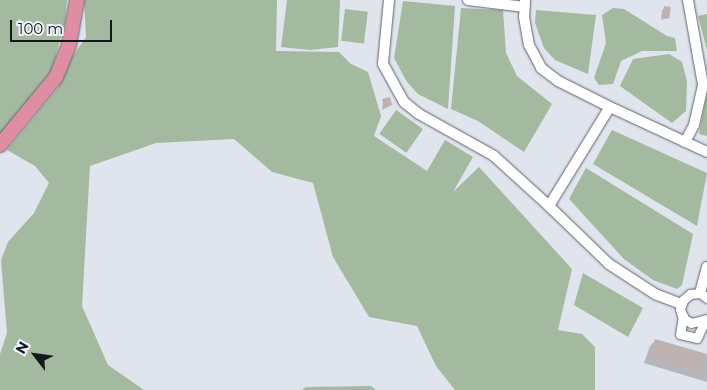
<!DOCTYPE html>
<html>
<head>
<meta charset="utf-8">
<style>
	body { margin:0 }
	#map { position:relative; width:707px; height:390px; overflow:hidden; background:#e0e4ed; font-family:Montserrat,sans-serif }
	div>[style] { position:absolute }
	[style*='--x'] { left:calc(var(--x)*1px); top:calc(var(--y)*1px); width:calc(var(--w)*1px); rotate:calc(var(--a)*1deg) }
	.green>* { inset:0; background:#a3b9a0; transform-origin:0 0 }
	.shadow>* { inset:0; background:#0003 }
	.building>* { inset:0; background:#beb2b0; transform-origin:0 0 }
	.roads { filter:drop-shadow(0 0 1px #5f626a) drop-shadow(0 0 1px #5f626a) }
	.minor>* { height:9px; margin:-4.5px; padding:0 4.5px; transform-origin:4.5px; border-radius:4.5px; background:#fff }
	.tertiary>* { height:10px; margin:-5px; padding:0 5px; transform-origin:5px; border-radius:5px; background:#fff }
	.trunk>* { height:14px; margin:-7px; padding:0 7px; transform-origin:7px; border-radius:7px; background:#df8ea2 }
	span { translate:-50% -50%; white-space:nowrap; text-align:center; line-height:1.15; -webkit-text-stroke:4.5px #edf1fa; paint-order:stroke }
	.north { position:absolute; left:10px; top:330px; width:50px; height:50px; -webkit-text-stroke:4px #edf1fa; paint-order:stroke; rotate:300deg; font-size:14px; font-weight:700; line-height:20px; text-align:center; color:#17181b }
	.north::after { content:''; display:block; margin:auto; width:18px; height:22px; background:#17181b; clip-path:polygon(50% 0,100% 100%,50% 72%,0 100%) }
	.scale { position:absolute; left:10px; top:20px; width:102px; height:22px; box-sizing:border-box; border:2px solid #17181b; border-top:0; padding-left:6px; font-size:15px; line-height:18px; white-space:nowrap; color:#17181b; -webkit-text-stroke:4px #edf1fa; paint-order:stroke }
</style>
</head>
<body>
<div id="map">
	<div class="green">
		<i style="clip-path:polygon(0 0,67px 0,65px 22px,52px 70px,0 134px)"></i>
		<i style="clip-path:polygon(84px 0,277px 0,276px 51px,339px 52px,351px 64px,368px 72px,381px 116px,374px 136px,427px 171px,445px 140px,473px 157px,453px 192px,479px 167px,572px 269px,558px 330px,582px 334px,595px 347px,595px 390px,455px 390px,436px 366px,417px 326px,369px 317px,333px 257px,313px 183px,272px 172px,234px 139px,156px 143px,90px 166px,82px 306px,108px 365px,144px 390px,0 390px,0 354px,7px 333px,1px 260px,8px 242px,34px 213px,49px 183px,35px 166px,7px 150px,58px 88px,72px 57px,86px 37px)"></i>
		<i style="clip-path:polygon(287px 0,340px 0,338px 47px,310px 50px,281px 47px)"></i>
		<i style="clip-path:polygon(403px 1px,455px 6px,448px 109px,418px 94px,407px 82px,394px 58px)"></i>
		<i style="clip-path:polygon(461px 8px,503px 10px,506px 53px,517px 76px,552px 104px,524px 152px,478px 121px,451px 109px)"></i>
		<i style="clip-path:polygon(613px 8px,624px 9px,667px 36px,675px 38px,677px 51px,642px 51px,621px 61px,613px 84px,599px 85px,594px 78px,606px 43px,602px 15px)"></i>
		<i style="left:345px;top:9px;width:23px;height:32px;rotate:7deg"></i>
		<i style="clip-path:polygon(536px 10px,596px 15px,588px 74px,555px 60px,544px 48px,535px 23px)"></i>
		<i style="clip-path:polygon(707px 14px,707px 50px,698px 16px)"></i>
		<i style="clip-path:polygon(669px 54px,682px 62px,687px 81px,686px 111px,672px 123px,620px 86px,633px 59px)"></i>
		<i style="clip-path:polygon(707px 92px,707px 136px,699px 134px)"></i>
		<i style="left:396px;top:110px;width:33px;height:29px;rotate:35deg"></i>
		<i style="clip-path:polygon(612px 130px,707px 173px,697px 226px,593px 164px)"></i>
		<i style="clip-path:polygon(586px 168px,693px 234px,682px 285px,677px 289px,653px 280px,624px 259px,569px 199px)"></i>
		<i style="clip-path:polygon(583px 273px,643px 308px,628px 337px,574px 305px)"></i>
		<i style="clip-path:polygon(371px 386px,376px 390px,302px 390px,306px 387px)"></i>
	</div>
	<div class="shadow">
		<i style="clip-path:polygon(665px 8px,668px 18px,661px 20px,662px 10px)"></i>
		<i style="clip-path:polygon(383px 101px,391px 105px,382px 110px)"></i>
		<i style="clip-path:polygon(655px 341px,707px 356px,707px 382px,644px 363px,650px 346px)"></i>
	</div>
	<div class="building">
		<i style="left:664px;top:6px;width:7px;height:12px;rotate:8deg"></i>
		<i style="clip-path:polygon(390px 97px,392px 105px,385px 108px,382px 99px)"></i>
		<i style="left:655px;top:339px;width:54px;height:20px;rotate:16deg"></i>
	</div>
	<div class="roads">
		<div class="minor">
			<i style="--x:707;--y:298;--w:9;--a:-144"></i>
			<i style="--x:700;--y:293;--w:10;--a:174"></i>
			<i style="--x:690;--y:294;--w:9;--a:139"></i>
			<i style="--x:683;--y:300;--w:9;--a:108"></i>
			<i style="--x:680;--y:309;--w:9;--a:72"></i>
			<i style="--x:683;--y:318;--w:9;--a:32"></i>
			<i style="--x:691;--y:323;--w:16;--a:-14"></i>
			<i style="--x:683;--y:316;--w:18;--a:99"></i>
			<i style="--x:680;--y:334;--w:17;--a:13"></i>
			<i style="--x:697;--y:338;--w:17;--a:-66"></i>
		</div>
		<div class="tertiary">
			<i style="--x:389;--y:0;--w:64;--a:95.4"></i>
			<i style="--x:383;--y:64;--w:43;--a:61.1"></i>
			<i style="--x:404;--y:102;--w:19;--a:39"></i>
			<i style="--x:419;--y:114;--w:86;--a:29.2"></i>
			<i style="--x:494;--y:156;--w:74;--a:42.3"></i>
			<i style="--x:468;--y:0;--w:57;--a:7"></i>
			<i style="--x:525;--y:0;--w:17;--a:93"></i>
			<i style="--x:524;--y:17;--w:28;--a:80"></i>
			<i style="--x:529;--y:45;--w:26;--a:62"></i>
			<i style="--x:541;--y:68;--w:21;--a:37"></i>
			<i style="--x:558;--y:81;--w:58;--a:26.6"></i>
			<i style="--x:685;--y:142;--w:19;--a:-62"></i>
			<i style="--x:694;--y:125;--w:41;--a:-77.3"></i>
			<i style="--x:703;--y:85;--w:86;--a:-100"></i>
			<i style="--x:700;--y:293;--w:27;--a:-75"></i>
			<i style="--x:681;--y:304;--w:28;--a:-159"></i>
			<i style="--x:655;--y:294;--w:55;--a:-146.9"></i>
			<i style="--x:609;--y:264;--w:83;--a:-136"></i>
			<i style="--x:549;--y:206;--w:116;--a:-58.4"></i>
			<i style="--x:610;--y:107;--w:107;--a:24.9"></i>
		</div>
		<div class="trunk">
			<i style="--x:0;--y:145;--w:88;--a:-50.5"></i>
			<i style="--x:56;--y:77;--w:35;--a:-68"></i>
			<i style="--x:69;--y:45;--w:46;--a:-79.9"></i>
		</div>
	</div>
	<div class="north">N</div>
	<div class="scale">100 m</div>
</div>
</body>
</html>
